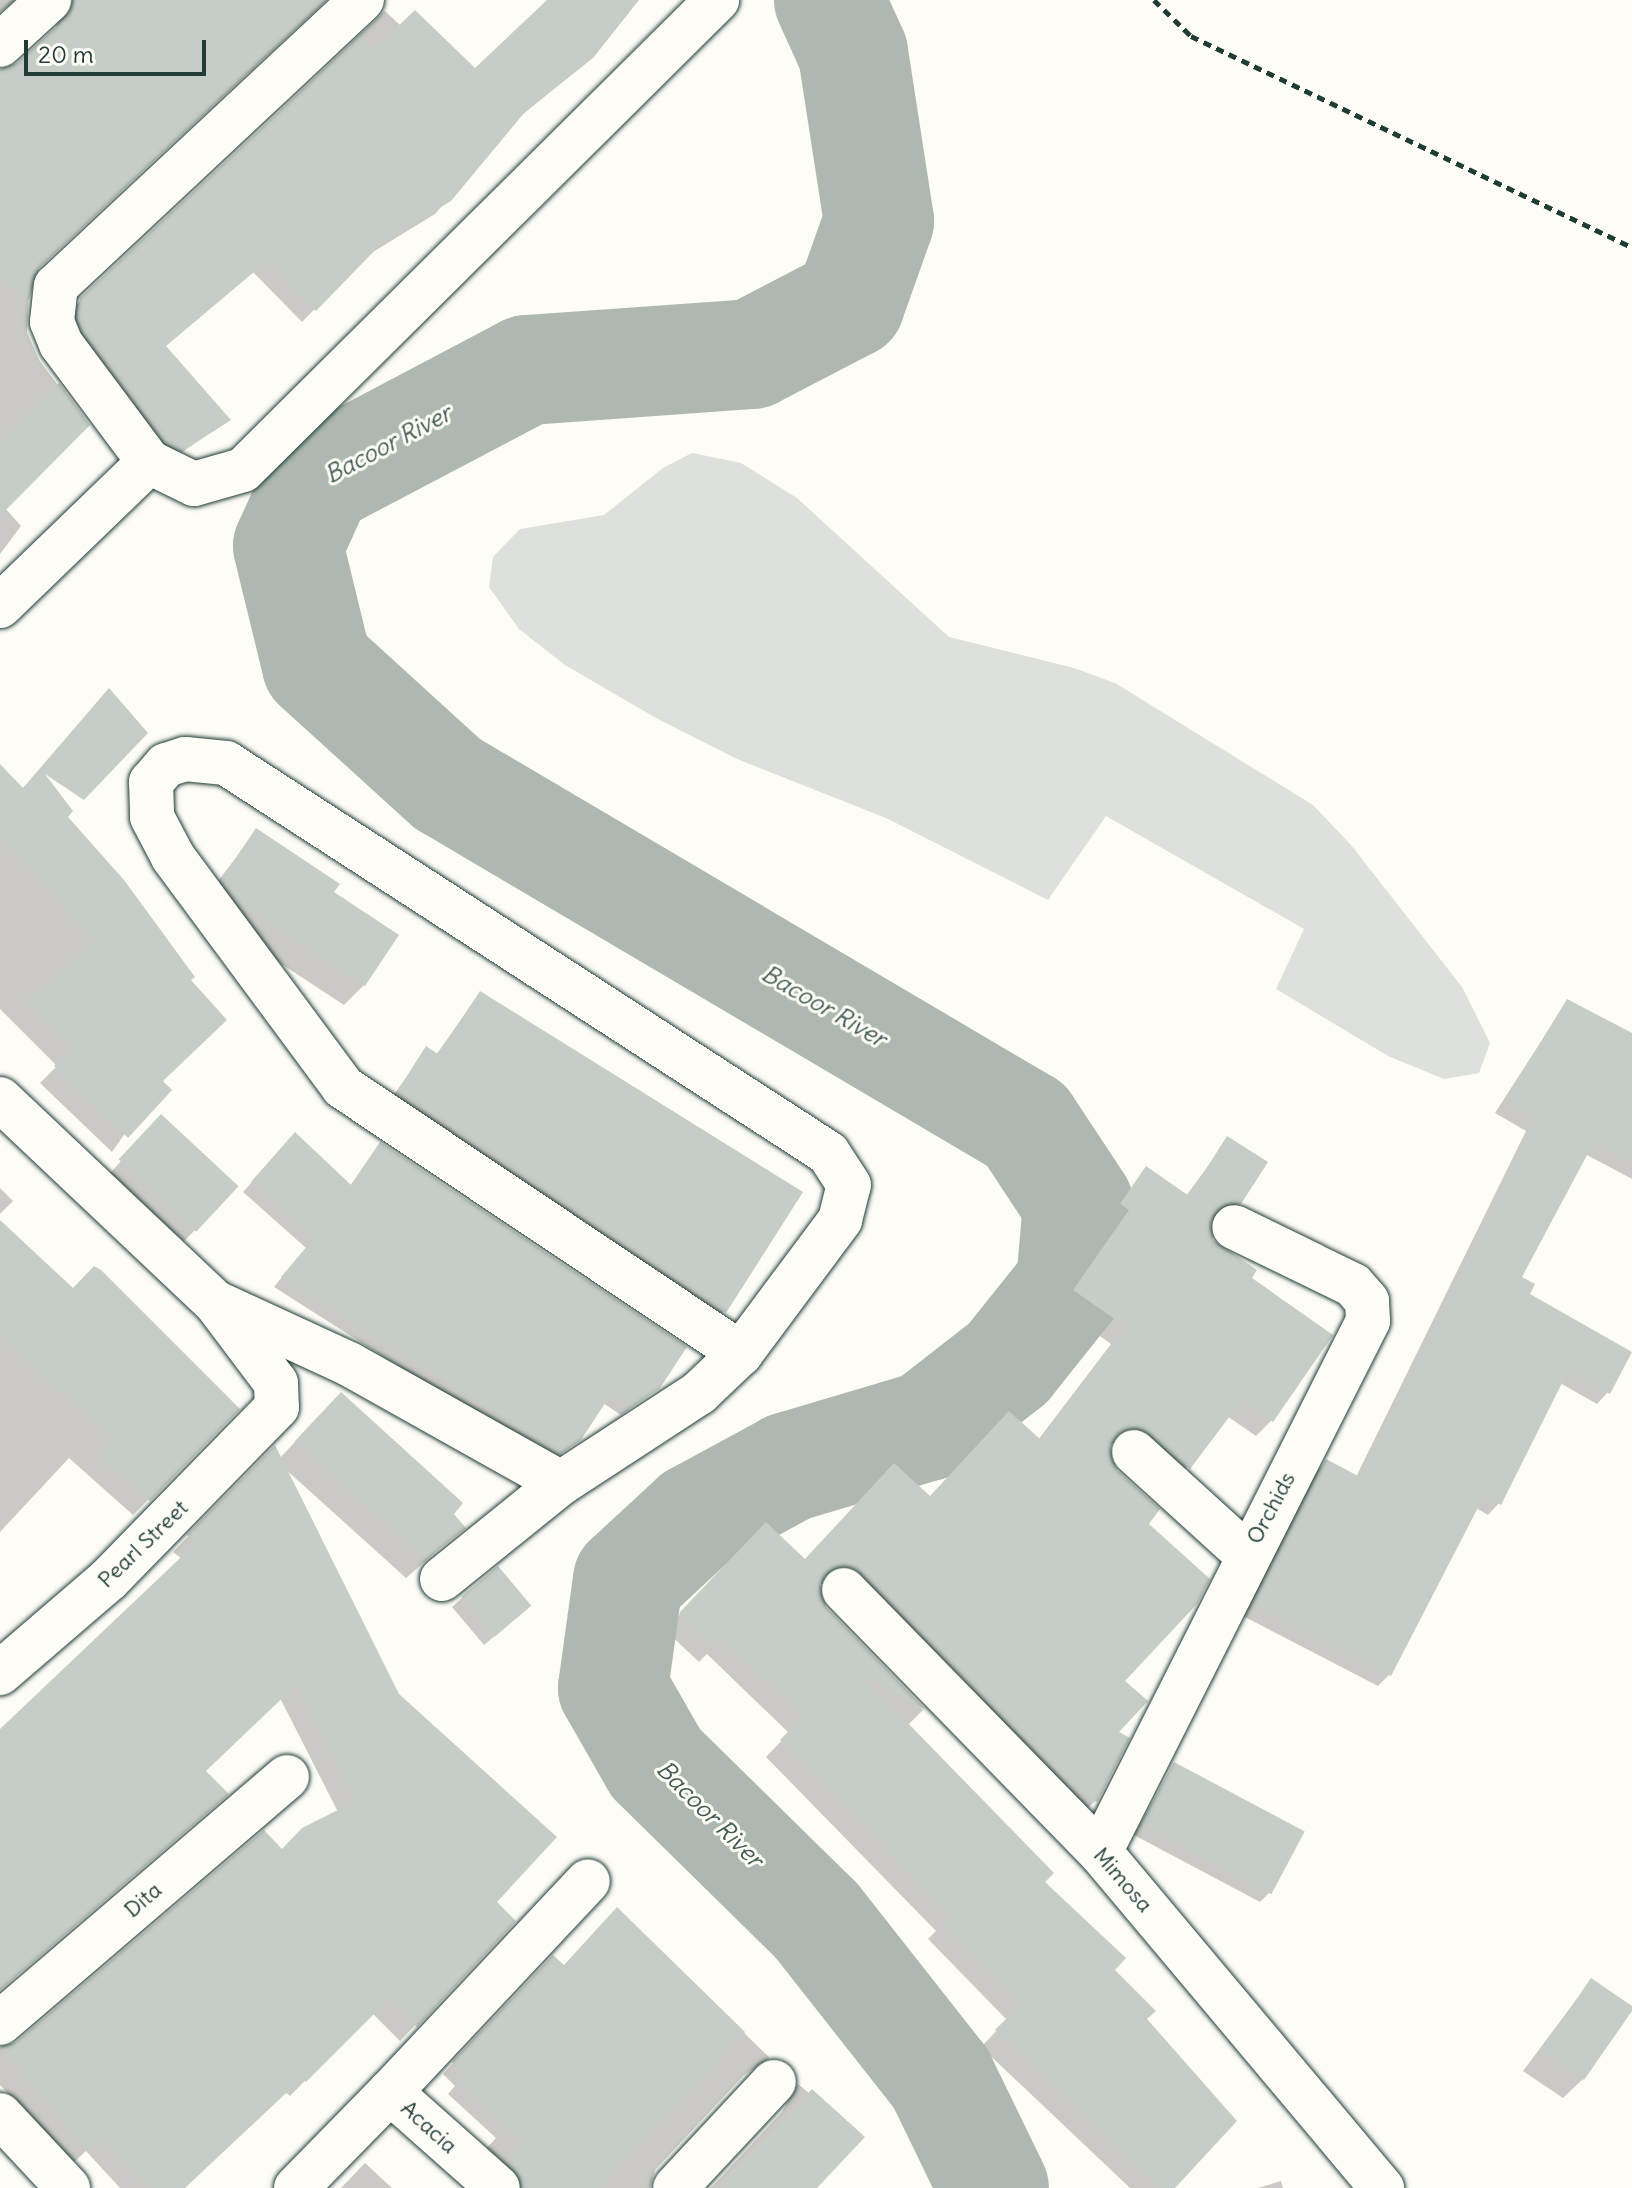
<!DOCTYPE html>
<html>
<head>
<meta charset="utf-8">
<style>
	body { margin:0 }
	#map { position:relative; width:1632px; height:2188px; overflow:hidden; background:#fdfcf7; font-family:Delius,sans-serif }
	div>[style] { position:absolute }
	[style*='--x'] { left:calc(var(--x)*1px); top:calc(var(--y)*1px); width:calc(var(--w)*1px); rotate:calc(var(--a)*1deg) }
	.green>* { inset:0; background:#dde0db }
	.shadow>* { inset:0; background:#0003 }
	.river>* { height:110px; margin:-55px; padding:0 55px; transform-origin:55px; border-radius:55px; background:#aeb8b1 }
	.building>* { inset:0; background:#c6cdc7; transform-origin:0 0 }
	.path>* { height:5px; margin-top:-2.5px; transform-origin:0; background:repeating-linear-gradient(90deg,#1f3d34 0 8px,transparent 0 14px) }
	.roads { filter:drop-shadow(0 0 2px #1f3d34) drop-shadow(0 0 2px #1f3d34) }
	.minor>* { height:44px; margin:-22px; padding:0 22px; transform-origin:22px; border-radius:22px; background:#fdfcf7 }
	span { translate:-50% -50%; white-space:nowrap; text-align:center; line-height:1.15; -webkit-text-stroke:6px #fdfcf7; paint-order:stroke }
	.street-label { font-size:22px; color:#1f3d34 }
	.water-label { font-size:24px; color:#435c53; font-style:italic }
	.scale { position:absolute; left:24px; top:40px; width:182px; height:36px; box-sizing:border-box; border:4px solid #1f3d34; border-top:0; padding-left:10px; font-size:24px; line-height:28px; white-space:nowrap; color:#1f3d34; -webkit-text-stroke:6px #fdfcf7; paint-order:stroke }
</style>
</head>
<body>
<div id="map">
	<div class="green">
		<i style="clip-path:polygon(692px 453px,741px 463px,797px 498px,949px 637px,1074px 668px,1115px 683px,1313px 805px,1351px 845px,1462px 987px,1490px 1043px,1479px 1073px,1444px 1079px,1388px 1056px,1276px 989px,1304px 929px,1106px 816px,1048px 900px,886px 818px,737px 759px,656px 718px,565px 665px,519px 629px,489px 587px,493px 557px,520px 529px,604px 515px,663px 468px)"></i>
	</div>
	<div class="shadow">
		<i style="clip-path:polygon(0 0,15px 0,0 12px)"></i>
		<i style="clip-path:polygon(58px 0,327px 0,36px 269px,29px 283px,27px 332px,39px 360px,88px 425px,5px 508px,21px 526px,0 554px,0 70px,17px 66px,55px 31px,62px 7px)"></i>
		<i style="clip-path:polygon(550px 0,631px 0,592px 57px,516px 120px,435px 214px,368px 255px,302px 322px,253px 272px,164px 347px,228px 420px,168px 462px,153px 455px,68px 313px,385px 11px,401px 26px,475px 71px)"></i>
		<i style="clip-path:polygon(0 767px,22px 789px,40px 771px,65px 816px,189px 980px,161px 1082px,112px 1152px,40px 1083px,57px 1066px,0 1009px)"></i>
		<i style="clip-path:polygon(256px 831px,332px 893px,364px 985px,344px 1005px,219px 923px,203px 901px)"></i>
		<i style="clip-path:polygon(480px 993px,724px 1311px,715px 1321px,390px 1100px,427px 1049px,436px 1055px)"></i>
		<i style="clip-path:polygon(1567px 1001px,1632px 1035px,1632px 1179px,1585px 1154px,1520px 1278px,1527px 1295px,1608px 1392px,1597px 1404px,1560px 1383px,1499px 1503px,1488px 1515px,1476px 1508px,1389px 1675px,1378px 1686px,1243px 1616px,1316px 1472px,1327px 1461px,1356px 1477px,1526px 1131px,1495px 1113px)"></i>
		<i style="clip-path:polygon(147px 1131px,199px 1226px,184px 1241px,107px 1177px)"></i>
		<i style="clip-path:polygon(1228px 1139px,1240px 1202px,1223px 1219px,1210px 1220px,1211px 1241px,1249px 1279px,1272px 1420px,1256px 1436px,1227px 1416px,1173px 1484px,1124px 1443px,1109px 1444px,1115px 1471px,1146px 1524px,1116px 1733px,1096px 1800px,1080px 1816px,846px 1588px,818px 1583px,824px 1608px,923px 1710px,907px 1726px,1042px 1882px,1145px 2019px,1172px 2188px,1130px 2188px,981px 2047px,1007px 2020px,928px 1939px,936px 1931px,766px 1757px,789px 1733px,707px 1654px,699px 1662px,665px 1630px,750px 1540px,804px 1562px,1038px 1440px,1111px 1344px,1059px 1307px,1114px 1227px,1105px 1221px,1147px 1168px,1186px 1196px)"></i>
		<i style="clip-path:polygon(286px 1144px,350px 1186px,380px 1144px,659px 1387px,621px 1415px,603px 1403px,579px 1439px,549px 1462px,274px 1287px,306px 1248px,243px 1192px)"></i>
		<i style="clip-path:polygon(0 1188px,13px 1201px,0 1214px)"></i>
		<i style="clip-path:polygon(0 1223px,73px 1290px,238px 1409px,133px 1515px,69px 1458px,0 1532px)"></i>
		<i style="clip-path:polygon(321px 1414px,463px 1528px,406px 1578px,283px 1467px,494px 1903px,514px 1921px,400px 2041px,372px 2013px,290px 2096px,285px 2092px,183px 2188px,120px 2188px,86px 2151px,73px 2163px,0 2085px,0 2048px,17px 2044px,338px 1812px,280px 1698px,204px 1771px,0 1990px,0 1731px,182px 1559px,173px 1552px,274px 1449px,279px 1459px)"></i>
		<i style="clip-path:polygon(462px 1598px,519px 1615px,484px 1645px,452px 1607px)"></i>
		<i style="clip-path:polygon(1174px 1764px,1270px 1892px,1260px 1902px,1134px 1835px)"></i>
		<i style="clip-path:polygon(617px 1910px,770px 2058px,744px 2075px,655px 2170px,650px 2188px,509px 2188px,478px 2157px,496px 2138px,448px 2094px,455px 2086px,443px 2074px,542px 1968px,563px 1967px)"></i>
		<i style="clip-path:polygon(1591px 1980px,1583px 2079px,1563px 2098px,1523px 2071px)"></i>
		<i style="clip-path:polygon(798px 2084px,862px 2137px,814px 2188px,711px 2188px,782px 2112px)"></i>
		<i style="clip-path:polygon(365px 2163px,392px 2188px,341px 2188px)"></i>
		<i style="clip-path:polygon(1281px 2181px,1283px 2188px,1258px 2188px)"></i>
	</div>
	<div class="river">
		<i style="--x:829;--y:0;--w:58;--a:65.6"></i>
		<i style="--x:853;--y:53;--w:170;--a:81.2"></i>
		<i style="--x:879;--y:221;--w:87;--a:109.5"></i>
		<i style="--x:850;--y:303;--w:110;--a:152.5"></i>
		<i style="--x:752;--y:354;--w:226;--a:175.9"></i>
		<i style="--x:527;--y:370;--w:236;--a:152.2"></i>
		<i style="--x:318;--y:480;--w:72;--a:114.4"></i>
		<i style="--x:288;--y:546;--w:122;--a:76.3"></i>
		<i style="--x:317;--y:665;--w:177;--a:42.3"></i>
		<i style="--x:448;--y:784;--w:671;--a:30.54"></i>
		<i style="--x:1026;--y:1125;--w:95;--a:56.6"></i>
		<i style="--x:1078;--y:1204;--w:80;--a:95"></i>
		<i style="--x:1071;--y:1284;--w:101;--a:128.6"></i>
		<i style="--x:1008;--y:1363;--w:103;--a:142.1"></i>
		<i style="--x:927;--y:1426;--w:144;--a:163.5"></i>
		<i style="--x:789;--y:1467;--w:107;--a:151.5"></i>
		<i style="--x:695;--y:1518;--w:91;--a:137.2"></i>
		<i style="--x:628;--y:1580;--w:109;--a:97.9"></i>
		<i style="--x:613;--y:1688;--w:86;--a:60.2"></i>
		<i style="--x:656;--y:1763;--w:224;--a:44.5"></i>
		<i style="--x:816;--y:1920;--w:202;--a:51.8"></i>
		<i style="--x:941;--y:2079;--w:121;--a:64.1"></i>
	</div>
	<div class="building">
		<i style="clip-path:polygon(73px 0,325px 0,39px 268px,29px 300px,0 277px,0 69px,17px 63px,66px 18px)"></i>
		<i style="clip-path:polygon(547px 0,639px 0,593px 58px,524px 113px,451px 201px,382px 243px,316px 311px,267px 261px,166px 346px,231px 420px,183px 451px,165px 442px,83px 332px,78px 318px,80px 298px,360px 36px,374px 49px,415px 10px,475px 68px)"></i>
		<i style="clip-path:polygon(59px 383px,90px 425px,0 516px,0 442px)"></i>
		<i style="clip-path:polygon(109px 688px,148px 733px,84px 800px,45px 774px,73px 811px,68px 817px,124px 880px,195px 977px,191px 980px,227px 1020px,163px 1081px,172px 1090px,128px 1138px,54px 1066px,71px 1049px,25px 1003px,95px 941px,0 835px,0 764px,23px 788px)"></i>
		<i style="clip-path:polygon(256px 828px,340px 884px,334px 892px,399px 935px,365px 986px,239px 904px,221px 880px)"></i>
		<i style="clip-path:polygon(480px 991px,803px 1192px,726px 1313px,398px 1090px,426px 1046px,438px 1054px)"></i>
		<i style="clip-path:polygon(1567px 999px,1632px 1033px,1632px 1162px,1594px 1142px,1522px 1277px,1535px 1284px,1530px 1294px,1632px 1352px,1610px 1394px,1568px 1371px,1501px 1505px,1484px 1496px,1391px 1676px,1253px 1604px,1326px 1459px,1360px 1477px,1536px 1119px,1505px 1101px)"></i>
		<i style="left:161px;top:1114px;width:106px;height:62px;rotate:43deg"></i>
		<i style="clip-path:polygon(295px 1132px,351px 1185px,380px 1142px,687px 1347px,660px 1388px,632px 1407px,611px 1394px,581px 1440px,560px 1454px,281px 1277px,314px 1238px,251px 1182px)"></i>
		<i style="clip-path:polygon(1227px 1136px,1268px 1162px,1241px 1204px,1221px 1206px,1212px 1215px,1213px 1240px,1257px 1270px,1252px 1278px,1333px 1335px,1273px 1422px,1242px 1400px,1190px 1469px,1140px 1428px,1126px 1429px,1110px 1446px,1117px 1470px,1160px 1509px,1149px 1524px,1210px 1579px,1197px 1604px,1125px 1681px,1148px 1701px,1119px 1732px,1130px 1738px,1097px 1802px,1073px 1788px,862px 1573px,837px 1566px,820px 1584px,826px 1607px,926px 1710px,860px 1674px,1054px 1873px,1045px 1882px,1126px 1958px,1115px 1970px,1156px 2011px,1147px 2019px,1237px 2121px,1175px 2188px,1162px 2188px,995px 2030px,1022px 2003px,942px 1922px,950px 1914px,780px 1740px,803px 1716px,724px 1640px,717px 1648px,679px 1613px,766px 1522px,805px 1559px,894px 1463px,930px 1496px,1009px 1411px,1040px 1439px,1126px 1327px,1073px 1290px,1129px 1210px,1120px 1204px,1146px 1166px,1189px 1196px)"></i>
		<i style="clip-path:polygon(0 1220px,73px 1288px,94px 1266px,101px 1270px,240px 1409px,150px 1501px,97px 1454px,112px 1438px,0 1336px)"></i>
		<i style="clip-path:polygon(341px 1392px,463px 1503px,454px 1514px,466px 1528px,426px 1559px,295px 1441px)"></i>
		<i style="clip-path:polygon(275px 1445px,399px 1694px,557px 1837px,497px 1902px,516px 1921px,417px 2027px,389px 1999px,306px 2082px,302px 2078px,185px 2188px,149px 2188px,102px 2138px,88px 2151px,0 2047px,16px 2042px,264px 1830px,282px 1849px,302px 1828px,356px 1801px,296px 1685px,206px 1771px,229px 1794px,0 1990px,0 1729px,196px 1543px,187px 1535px)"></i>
		<i style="left:498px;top:1566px;width:52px;height:48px;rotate:50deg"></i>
		<i style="left:1174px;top:1762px;width:148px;height:71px;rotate:28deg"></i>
		<i style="clip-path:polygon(617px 1907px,745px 2032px,599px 2188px,522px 2188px,507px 2163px,525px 2143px,457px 2082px,464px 2074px,452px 2062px,553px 1955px,564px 1965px)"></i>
		<i style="clip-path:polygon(1591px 1978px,1632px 2006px,1632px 2011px,1584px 2080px,1541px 2051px)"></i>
		<i style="clip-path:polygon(812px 2089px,865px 2137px,817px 2188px,722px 2188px)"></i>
	</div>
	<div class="path">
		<i style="--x:1154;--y:0;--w:52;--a:44.2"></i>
		<i style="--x:1191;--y:36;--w:489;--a:25.6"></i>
	</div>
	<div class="roads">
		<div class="minor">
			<i style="--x:0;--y:45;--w:67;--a:-42.6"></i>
			<i style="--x:149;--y:462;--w:50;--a:26.1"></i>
			<i style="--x:194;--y:484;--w:51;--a:-15.9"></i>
			<i style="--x:243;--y:470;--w:668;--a:-44.76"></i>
			<i style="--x:0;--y:606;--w:207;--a:-44"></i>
			<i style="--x:149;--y:462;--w:147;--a:-126.7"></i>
			<i style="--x:61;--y:344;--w:24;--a:-112"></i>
			<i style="--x:52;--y:322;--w:36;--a:-84"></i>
			<i style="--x:56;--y:286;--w:419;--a:-43.1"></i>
			<i style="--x:0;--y:1099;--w:296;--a:43.4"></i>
			<i style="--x:215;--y:1302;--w:101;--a:53"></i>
			<i style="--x:276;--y:1383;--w:24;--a:88"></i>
			<i style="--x:277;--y:1407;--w:242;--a:134.3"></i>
			<i style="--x:108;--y:1580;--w:143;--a:139.3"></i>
			<i style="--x:221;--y:1305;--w:141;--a:24.7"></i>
			<i style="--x:349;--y:1364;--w:243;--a:29.3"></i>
			<i style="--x:1134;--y:1452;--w:151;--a:42.3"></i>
			<i style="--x:442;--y:1579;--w:153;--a:-38.9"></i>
			<i style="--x:561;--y:1483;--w:165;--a:-33.1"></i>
			<i style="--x:699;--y:1393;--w:58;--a:-43.6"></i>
			<i style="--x:741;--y:1353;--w:166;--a:-53.3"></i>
			<i style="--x:840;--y:1220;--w:36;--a:-76"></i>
			<i style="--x:849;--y:1185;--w:38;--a:-123"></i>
			<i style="--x:828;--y:1153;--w:717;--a:-147.06"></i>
			<i style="--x:226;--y:763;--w:41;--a:-174.4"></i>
			<i style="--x:185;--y:759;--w:20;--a:162"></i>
			<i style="--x:166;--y:765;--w:23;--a:131"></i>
			<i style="--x:151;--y:782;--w:35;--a:88"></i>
			<i style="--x:152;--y:817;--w:45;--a:62.3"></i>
			<i style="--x:173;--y:857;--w:286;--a:53.5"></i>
			<i style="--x:343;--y:1087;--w:479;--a:33.8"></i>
			<i style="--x:844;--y:1590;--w:366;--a:45.7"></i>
			<i style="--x:1100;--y:1852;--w:439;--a:50"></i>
			<i style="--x:1100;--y:1852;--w:595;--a:-63.22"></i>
			<i style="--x:1368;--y:1321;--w:20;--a:-93"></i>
			<i style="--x:1367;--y:1301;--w:21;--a:-131"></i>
			<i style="--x:1353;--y:1285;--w:132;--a:-154"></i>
			<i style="--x:0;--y:2023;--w:378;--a:-40.6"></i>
			<i style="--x:390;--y:2092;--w:289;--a:-46.8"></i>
			<i style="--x:0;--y:2115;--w:100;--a:47"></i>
			<i style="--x:296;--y:2188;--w:134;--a:-45.6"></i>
			<i style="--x:390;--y:2092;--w:144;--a:41.6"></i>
			<i style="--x:675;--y:2188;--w:145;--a:-47"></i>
		</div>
	</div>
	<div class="street-label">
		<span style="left:1271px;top:1508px;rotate:-62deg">Orchids</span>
		<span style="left:143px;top:1544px;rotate:-44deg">Pearl Street</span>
		<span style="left:1123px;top:1880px;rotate:49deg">Mimosa</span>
		<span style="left:143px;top:1900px;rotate:-41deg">Dita</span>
		<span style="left:429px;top:2127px;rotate:42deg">Acacia</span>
	</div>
	<div class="water-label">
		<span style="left:388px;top:444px;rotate:-28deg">Bacoor River</span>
		<span style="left:824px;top:1006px;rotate:30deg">Bacoor River</span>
		<span style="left:710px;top:1814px;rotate:45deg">Bacoor River</span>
	</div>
	<div class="scale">20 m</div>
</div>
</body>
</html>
